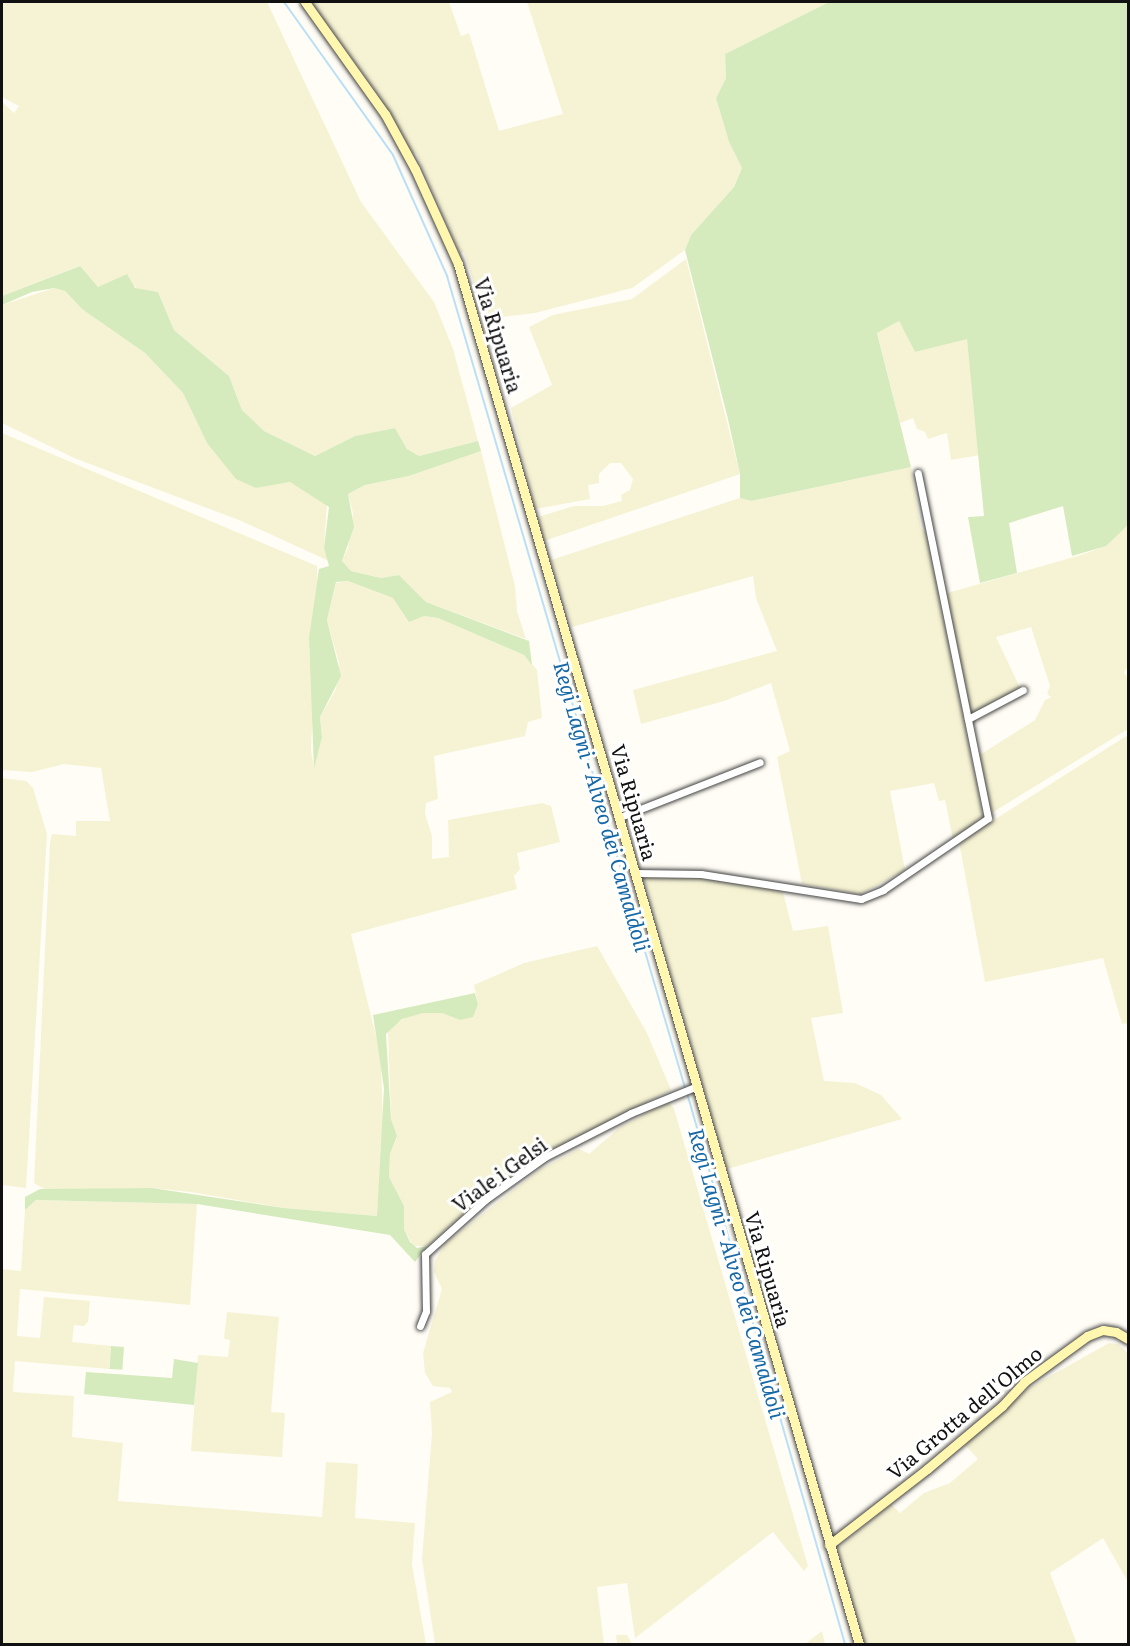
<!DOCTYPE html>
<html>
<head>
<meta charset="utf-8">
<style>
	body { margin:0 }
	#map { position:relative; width:1130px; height:1646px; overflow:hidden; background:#fffdf5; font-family:Literata,serif }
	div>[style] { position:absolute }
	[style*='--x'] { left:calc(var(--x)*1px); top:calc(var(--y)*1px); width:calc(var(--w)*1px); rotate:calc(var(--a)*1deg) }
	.farmland>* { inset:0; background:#f6f3d4 }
	.green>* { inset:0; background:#d5ebbd; transform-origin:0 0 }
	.stream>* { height:2px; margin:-1px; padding:0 1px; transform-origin:1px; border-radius:1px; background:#b9e0f7 }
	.roads { filter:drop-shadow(0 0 2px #444) drop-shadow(0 0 2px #444) }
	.street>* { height:7px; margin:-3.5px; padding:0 3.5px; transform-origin:3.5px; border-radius:3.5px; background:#fff }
	.secondary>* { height:9px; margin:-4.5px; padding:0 4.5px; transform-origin:4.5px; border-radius:4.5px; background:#fff6b0 }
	span { translate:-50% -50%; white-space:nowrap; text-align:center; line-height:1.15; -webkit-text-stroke:6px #fff; paint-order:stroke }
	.street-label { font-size:20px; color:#111 }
	.water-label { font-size:21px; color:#1768a6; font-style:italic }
	.frame { position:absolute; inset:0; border:3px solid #111; pointer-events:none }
</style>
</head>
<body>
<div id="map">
	<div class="farmland">
		<i style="clip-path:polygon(2px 2px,267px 2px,361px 202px,434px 302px,453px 349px,478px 441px,419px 456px,407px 449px,395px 428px,355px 436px,315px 456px,264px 431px,242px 410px,229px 376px,174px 330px,158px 292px,139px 290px,128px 281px,98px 287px,79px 266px,2px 296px,2px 102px,14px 113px,19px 106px,2px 97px)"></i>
		<i style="clip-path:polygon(311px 2px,449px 2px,461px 36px,469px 33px,499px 131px,563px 114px,527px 2px,829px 2px,725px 54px,726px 78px,716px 98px,729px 142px,742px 168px,734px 187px,691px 235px,685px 250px,632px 288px,535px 313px,493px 318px,484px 315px,464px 252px,460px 253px,416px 153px,412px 154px,376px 91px)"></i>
		<i style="clip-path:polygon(686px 259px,740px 474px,544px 541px,538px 517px,574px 506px,603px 506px,622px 501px,621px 495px,630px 490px,633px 479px,621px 463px,610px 463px,599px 474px,599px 483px,588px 485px,590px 499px,535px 509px,511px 408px,552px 385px,529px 327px,553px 315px,632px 299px)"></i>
		<i style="clip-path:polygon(54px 288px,65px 291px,82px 309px,145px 353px,183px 393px,207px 443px,255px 488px,290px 482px,327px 503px,324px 548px,329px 561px,239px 520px,74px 458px,2px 423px,2px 305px)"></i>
		<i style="clip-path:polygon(899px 321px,915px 352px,967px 338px,980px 455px,951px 460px,947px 433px,928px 439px,925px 432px,917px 429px,913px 418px,900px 423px,877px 332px)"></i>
		<i style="clip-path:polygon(2px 433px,317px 566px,318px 594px,309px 652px,314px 683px,311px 750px,314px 768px,322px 737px,320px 717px,336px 689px,339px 663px,327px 620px,336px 583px,348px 581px,393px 598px,424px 616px,438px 618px,524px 655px,537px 670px,542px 718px,528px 722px,525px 736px,434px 756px,438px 799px,426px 803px,425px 814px,432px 836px,432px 859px,449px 857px,448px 820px,542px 803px,551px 806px,560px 842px,517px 853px,520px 869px,514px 876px,517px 889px,351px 934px,381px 1057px,383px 1132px,377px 1216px,284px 1208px,191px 1192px,152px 1188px,46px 1190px,34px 1183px,50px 843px,52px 834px,76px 836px,76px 821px,110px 821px,101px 768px,64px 764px,32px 772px,2px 770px)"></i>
		<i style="clip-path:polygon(481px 451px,515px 586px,517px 611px,526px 639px,426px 602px,399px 575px,381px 578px,351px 571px,342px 561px,348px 548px,353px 513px,348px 494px,365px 485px,409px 476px)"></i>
		<i style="clip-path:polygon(911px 467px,921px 529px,926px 533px,983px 817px,953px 839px,945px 800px,939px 801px,934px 783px,890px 791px,905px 870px,861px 894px,802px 884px,777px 757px,790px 751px,771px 683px,724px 701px,641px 724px,633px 690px,777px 651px,756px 598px,753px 576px,572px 627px,551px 560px,740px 498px,751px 501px)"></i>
		<i style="clip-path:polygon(1128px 525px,1128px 667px,1124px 672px,1128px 679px,1128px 729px,990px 814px,978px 756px,1035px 720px,1045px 700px,1051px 697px,1047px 694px,1050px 686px,1031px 627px,996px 637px,1020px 688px,970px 715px,944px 594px,1081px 555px,1105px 546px)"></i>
		<i style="clip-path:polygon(1128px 735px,1128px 1023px,1122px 1024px,1103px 958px,985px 982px,959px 842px)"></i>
		<i style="clip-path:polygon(2px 778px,26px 781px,33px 788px,47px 834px,26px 1188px,2px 1185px)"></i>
		<i style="clip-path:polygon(678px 874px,782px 889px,793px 931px,828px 926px,843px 1013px,811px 1018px,824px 1081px,855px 1083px,881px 1095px,902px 1119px,727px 1169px,643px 875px)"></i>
		<i style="clip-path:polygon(597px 946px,647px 1033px,671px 1090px,580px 1136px,487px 1195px,427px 1246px,413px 1246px,404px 1229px,404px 1207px,389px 1177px,390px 1154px,397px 1137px,391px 1119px,388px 1030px,406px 1017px,423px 1013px,442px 1013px,460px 1020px,478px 1004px,474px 985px,524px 963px)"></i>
		<i style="clip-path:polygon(668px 1101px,674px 1109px,808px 1566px,804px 1571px,773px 1532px,635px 1638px,627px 1583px,597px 1587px,604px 1644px,435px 1644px,422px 1559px,432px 1433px,430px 1402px,452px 1392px,450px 1388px,433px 1386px,425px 1373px,423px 1353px,442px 1289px,434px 1272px,435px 1261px,446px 1243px,539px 1170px,579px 1149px,589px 1154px,619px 1128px)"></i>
		<i style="clip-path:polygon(36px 1200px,197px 1204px,190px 1305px,20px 1289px,17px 1336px,40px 1338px,44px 1297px,90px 1301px,88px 1322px,84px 1326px,74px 1325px,72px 1342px,111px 1346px,109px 1369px,15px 1361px,13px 1392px,74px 1396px,72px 1437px,123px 1443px,118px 1501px,322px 1517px,326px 1462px,358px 1464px,355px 1518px,415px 1523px,412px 1565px,426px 1644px,2px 1644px,2px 1269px,21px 1271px,25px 1210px)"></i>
		<i style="clip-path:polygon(227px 1312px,279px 1317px,271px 1412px,285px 1413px,282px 1457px,191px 1451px,198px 1355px,228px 1357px,230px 1340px,224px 1339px)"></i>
		<i style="clip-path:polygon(1109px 1343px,1118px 1344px,1128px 1353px,1128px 1582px,1103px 1538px,1050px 1573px,1077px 1644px,864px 1644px,838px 1548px,891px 1504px,900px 1513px,924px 1493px,950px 1483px,978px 1459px,965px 1445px,1027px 1389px)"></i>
		<i style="clip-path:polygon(822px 1631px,825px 1644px,805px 1644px)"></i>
		<i style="clip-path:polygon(616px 1635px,627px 1635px,632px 1644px,617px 1644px)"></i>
	</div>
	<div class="green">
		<i style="clip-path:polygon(829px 2px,1128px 2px,1128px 525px,1106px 546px,1072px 556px,1063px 506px,1009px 523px,1017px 573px,980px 583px,968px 517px,984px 516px,967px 339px,915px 352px,899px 321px,877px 333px,911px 467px,751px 501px,740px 498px,740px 474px,728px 419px,685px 250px,691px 235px,734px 187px,742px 168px,729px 142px,716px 98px,726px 78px,725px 54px)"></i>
		<i style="clip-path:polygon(80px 266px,98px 287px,127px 274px,135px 288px,158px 292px,174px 330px,229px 376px,242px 410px,264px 431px,315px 456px,355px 436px,395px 428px,407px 449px,419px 456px,478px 441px,481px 451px,409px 476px,365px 485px,348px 494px,354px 527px,342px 561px,351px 571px,381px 578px,399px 575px,426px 602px,529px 641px,532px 665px,524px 655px,438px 618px,424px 616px,409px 622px,393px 598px,348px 581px,336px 582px,327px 620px,341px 676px,320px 717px,322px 737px,314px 769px,309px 638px,319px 569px,329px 566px,324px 548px,329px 507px,290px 482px,256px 488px,236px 479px,207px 443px,183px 393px,145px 353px,82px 309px,65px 291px,54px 288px,32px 292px,2px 305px,2px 296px)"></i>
		<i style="clip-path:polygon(475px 993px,478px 1004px,473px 1017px,460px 1020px,442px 1013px,423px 1013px,402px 1019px,386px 1034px,391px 1119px,397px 1136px,390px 1154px,389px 1177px,404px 1206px,404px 1229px,410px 1242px,417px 1248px,427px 1246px,415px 1262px,390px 1235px,197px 1204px,36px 1200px,25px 1210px,25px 1197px,40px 1189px,152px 1188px,284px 1208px,377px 1216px,384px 1088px,373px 1015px)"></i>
		<i style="left:111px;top:1346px;width:13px;height:23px;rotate:4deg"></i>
		<i style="clip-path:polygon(174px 1359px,198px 1363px,194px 1405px,84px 1394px,86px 1372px,172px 1378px)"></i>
	</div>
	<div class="stream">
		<i style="--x:284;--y:2;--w:188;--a:54.5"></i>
		<i style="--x:393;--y:155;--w:133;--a:65.9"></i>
		<i style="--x:447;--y:276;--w:846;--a:73.66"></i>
		<i style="--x:687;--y:1093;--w:573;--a:74"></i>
	</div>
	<div class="roads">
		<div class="street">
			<i style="--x:968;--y:719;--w:62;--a:-27.8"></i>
			<i style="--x:620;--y:817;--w:150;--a:-21.4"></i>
			<i style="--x:636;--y:873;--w:65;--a:0.9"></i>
			<i style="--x:701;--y:874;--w:162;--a:8.9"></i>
			<i style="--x:861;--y:899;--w:24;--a:-22"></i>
			<i style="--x:883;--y:890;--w:127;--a:-34.4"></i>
			<i style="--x:988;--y:818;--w:352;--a:-101.5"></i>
			<i style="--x:420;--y:1326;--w:16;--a:-68"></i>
			<i style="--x:426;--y:1311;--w:57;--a:-91"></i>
			<i style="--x:425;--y:1254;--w:81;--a:-42"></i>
			<i style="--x:485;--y:1200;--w:74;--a:-35.6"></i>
			<i style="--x:545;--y:1157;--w:97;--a:-27.1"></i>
			<i style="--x:631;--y:1113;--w:71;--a:-22.2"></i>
		</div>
		<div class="secondary">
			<i style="--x:305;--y:2;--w:138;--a:54.5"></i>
			<i style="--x:385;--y:114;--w:63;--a:61.4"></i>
			<i style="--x:415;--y:169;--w:104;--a:65.6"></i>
			<i style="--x:458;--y:264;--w:1437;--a:73.8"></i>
			<i style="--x:829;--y:1545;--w:124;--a:-37.8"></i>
			<i style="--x:927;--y:1469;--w:98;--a:-40"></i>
			<i style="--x:1002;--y:1406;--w:33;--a:-47"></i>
			<i style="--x:1024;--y:1382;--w:78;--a:-36.1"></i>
			<i style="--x:1087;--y:1336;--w:17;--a:-21"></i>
			<i style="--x:1103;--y:1330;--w:13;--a:9"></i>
			<i style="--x:1116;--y:1332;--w:14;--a:30"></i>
		</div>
	</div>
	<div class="street-label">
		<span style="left:499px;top:335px;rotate:73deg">Via Ripuaria</span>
		<span style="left:635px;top:802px;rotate:74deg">Via Ripuaria</span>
		<span style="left:499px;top:1174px;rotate:-36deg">Viale i Gelsi</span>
		<span style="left:769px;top:1269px;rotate:74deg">Via Ripuaria</span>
		<span style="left:964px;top:1412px;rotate:-40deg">Via Grotta dell'Olmo</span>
	</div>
	<div class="water-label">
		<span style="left:603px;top:806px;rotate:74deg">Regi Lagni - Alveo dei Camaldoli</span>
		<span style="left:738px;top:1273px;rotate:74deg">Regi Lagni - Alveo dei Camaldoli</span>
	</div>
	<div class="frame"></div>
</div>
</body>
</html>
